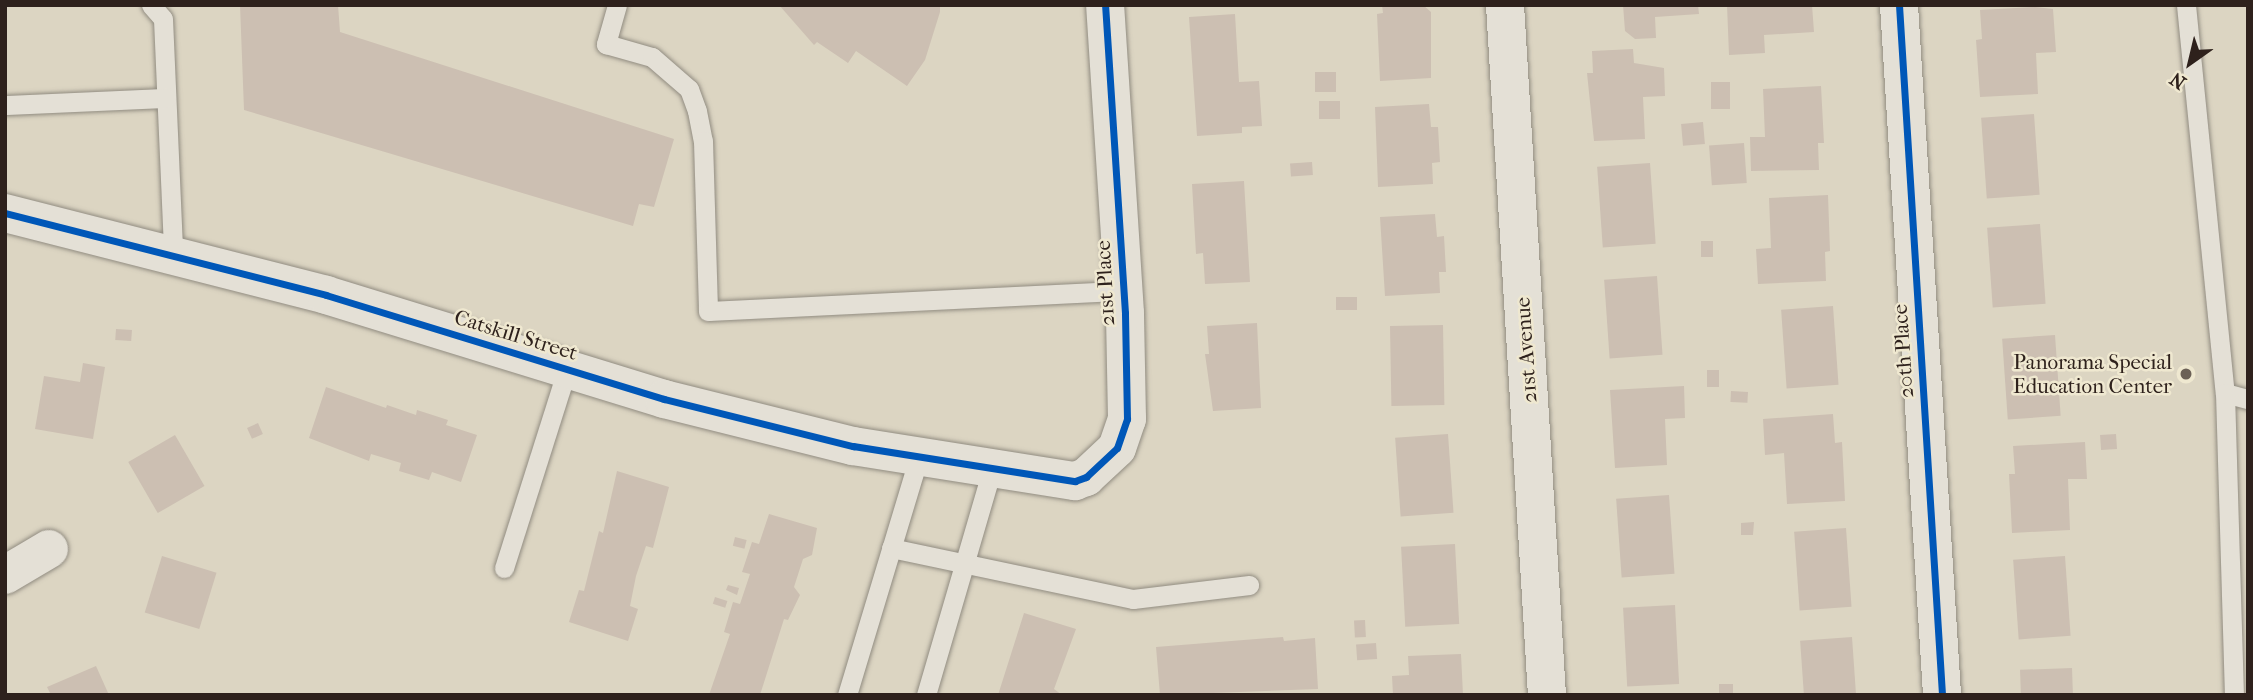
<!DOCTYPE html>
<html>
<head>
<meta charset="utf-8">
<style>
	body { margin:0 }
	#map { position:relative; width:2253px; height:700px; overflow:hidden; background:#dcd5c2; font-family:"IM FELL French Canon",serif }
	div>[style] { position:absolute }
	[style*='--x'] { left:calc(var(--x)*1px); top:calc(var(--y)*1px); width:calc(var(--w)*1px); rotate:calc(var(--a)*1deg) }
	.building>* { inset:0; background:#ccbfb2; transform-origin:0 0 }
	.roads { filter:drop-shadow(0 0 2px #918c81) drop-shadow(0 0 2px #918c81) }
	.lane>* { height:19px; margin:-9.5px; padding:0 9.5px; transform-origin:9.5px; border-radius:9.5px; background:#e4e0d6 }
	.street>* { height:38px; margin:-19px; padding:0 19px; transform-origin:19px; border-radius:19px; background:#e4e0d6 }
	.cycleway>* { height:7px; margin:-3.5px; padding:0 3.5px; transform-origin:3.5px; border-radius:3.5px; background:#0057b8 }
	.dots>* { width:19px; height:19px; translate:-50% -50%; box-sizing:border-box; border:4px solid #efe8d0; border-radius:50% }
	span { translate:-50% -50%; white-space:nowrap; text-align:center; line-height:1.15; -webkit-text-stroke:5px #efe8d0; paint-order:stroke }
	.street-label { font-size:21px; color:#2e211c }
	.poi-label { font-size:21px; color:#2e211c }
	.right { translate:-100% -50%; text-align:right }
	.frame { position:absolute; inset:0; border:7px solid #2e211c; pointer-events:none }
	.north { position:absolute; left:2155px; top:28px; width:70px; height:70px; -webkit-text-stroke:5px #efe8d0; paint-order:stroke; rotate:214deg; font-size:19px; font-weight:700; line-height:28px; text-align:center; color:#2e211c }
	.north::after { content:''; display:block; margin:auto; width:24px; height:32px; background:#2e211c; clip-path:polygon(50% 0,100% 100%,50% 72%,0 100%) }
</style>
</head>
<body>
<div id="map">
	<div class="building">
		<i style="clip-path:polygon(240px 5px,338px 5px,340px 32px,674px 139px,654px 207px,639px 204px,633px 226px,244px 110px)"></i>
		<i style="clip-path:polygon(779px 5px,940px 5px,940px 12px,925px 60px,907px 86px,856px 51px,848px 63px,817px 42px,814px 45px)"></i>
		<i style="clip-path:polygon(1382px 5px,1423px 5px,1431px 12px,1431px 78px,1380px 81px,1377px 14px,1383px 13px)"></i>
		<i style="clip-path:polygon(1623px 5px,1698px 5px,1699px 14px,1655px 17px,1656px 38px,1635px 39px,1625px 31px)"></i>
		<i style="clip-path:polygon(1727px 5px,1812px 5px,1814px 32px,1764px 35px,1765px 53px,1729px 55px)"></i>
		<i style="clip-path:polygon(2035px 7px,2053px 9px,2056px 52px,2036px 53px,2038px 94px,1980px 97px,1976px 40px,1982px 39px,1980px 10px)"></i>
		<i style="clip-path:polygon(1235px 14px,1239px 82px,1259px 81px,1262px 126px,1242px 127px,1242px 133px,1197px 136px,1189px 17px)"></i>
		<i style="clip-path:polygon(1633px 49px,1634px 63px,1664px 68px,1665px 96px,1643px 97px,1645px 139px,1594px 141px,1587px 73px,1593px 73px,1592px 51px)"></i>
		<i style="left:1315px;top:72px;width:21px;height:20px"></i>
		<i style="left:1711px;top:82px;width:19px;height:27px"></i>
		<i style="clip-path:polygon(1821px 86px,1824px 143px,1818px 143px,1819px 170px,1751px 171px,1750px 137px,1765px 137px,1763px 89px)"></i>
		<i style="left:1319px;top:101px;width:21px;height:18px"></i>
		<i style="clip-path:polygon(1429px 104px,1431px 127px,1438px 127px,1440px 162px,1432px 163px,1433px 184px,1378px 187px,1375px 107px)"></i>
		<i style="left:2034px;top:114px;width:81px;height:53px;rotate:86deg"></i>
		<i style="left:1703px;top:122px;width:22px;height:22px;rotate:85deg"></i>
		<i style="left:1744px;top:143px;width:40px;height:35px;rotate:86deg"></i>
		<i style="left:1312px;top:162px;width:13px;height:22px;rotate:86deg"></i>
		<i style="left:1650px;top:163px;width:81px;height:53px;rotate:86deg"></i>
		<i style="clip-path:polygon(1244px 181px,1250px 282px,1205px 284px,1203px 253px,1196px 254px,1192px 184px)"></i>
		<i style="clip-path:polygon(1828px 195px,1830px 251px,1825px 252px,1826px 281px,1758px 284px,1756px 249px,1771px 248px,1769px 198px)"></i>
		<i style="clip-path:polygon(1435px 214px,1437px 237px,1444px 236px,1446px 272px,1439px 272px,1440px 293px,1385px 296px,1380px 217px)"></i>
		<i style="left:2040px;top:224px;width:80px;height:53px;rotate:86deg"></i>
		<i style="left:1713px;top:241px;width:16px;height:12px;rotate:90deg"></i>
		<i style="left:1657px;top:276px;width:79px;height:53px;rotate:86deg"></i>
		<i style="left:1357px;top:297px;width:13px;height:21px;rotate:90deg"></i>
		<i style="left:1833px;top:306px;width:79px;height:52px;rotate:86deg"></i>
		<i style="clip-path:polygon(1257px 323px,1261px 408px,1213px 411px,1205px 354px,1209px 354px,1207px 326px)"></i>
		<i style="left:1443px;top:325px;width:80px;height:53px;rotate:89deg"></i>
		<i style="left:116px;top:329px;width:16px;height:11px;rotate:4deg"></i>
		<i style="left:2055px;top:335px;width:81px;height:53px;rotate:86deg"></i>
		<i style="clip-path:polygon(83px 363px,105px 367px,93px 439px,35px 429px,44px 376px,80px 382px)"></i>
		<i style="left:1707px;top:370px;width:12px;height:17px"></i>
		<i style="clip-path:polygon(1684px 386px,1685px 418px,1665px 419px,1667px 465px,1615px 468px,1610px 390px)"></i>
		<i style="clip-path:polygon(326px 387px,386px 408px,387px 405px,416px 415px,417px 410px,448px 420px,446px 425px,477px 435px,461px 482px,432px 472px,429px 480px,399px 471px,401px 463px,371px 454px,369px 461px,309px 438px)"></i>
		<i style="left:1731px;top:391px;width:17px;height:11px;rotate:3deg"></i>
		<i style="clip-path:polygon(1833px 414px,1835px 443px,1842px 442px,1845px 501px,1787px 504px,1784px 453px,1765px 455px,1763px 419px)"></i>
		<i style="left:258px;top:423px;width:12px;height:12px;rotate:66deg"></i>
		<i style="left:1448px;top:434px;width:79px;height:53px;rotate:86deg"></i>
		<i style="left:2116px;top:434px;width:15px;height:16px;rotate:86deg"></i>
		<i style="left:175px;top:435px;width:59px;height:54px;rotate:60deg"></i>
		<i style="clip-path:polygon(2085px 442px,2087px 479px,2068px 479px,2070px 530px,2012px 533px,2009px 474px,2015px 474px,2013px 446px)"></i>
		<i style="clip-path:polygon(617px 471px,669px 487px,653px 548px,646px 546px,636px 576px,630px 606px,638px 609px,628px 641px,569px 622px,579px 590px,584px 591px,599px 531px,603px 533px)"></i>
		<i style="left:1669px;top:495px;width:79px;height:53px;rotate:86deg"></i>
		<i style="clip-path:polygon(769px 514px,817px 528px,812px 555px,803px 559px,794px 587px,800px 595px,788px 620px,784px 619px,760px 695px,709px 695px,730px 634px,724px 632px,733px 602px,740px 604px,750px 574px,742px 572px,752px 542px,759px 544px)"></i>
		<i style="clip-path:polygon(1754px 522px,1753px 535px,1741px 535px,1741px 523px)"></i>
		<i style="left:1846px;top:528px;width:79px;height:52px;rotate:86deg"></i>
		<i style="left:735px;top:537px;width:12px;height:9px;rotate:14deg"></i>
		<i style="left:1455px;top:544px;width:80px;height:54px;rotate:87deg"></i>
		<i style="left:162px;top:556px;width:57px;height:59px;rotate:17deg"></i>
		<i style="left:2065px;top:556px;width:80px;height:52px;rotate:86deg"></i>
		<i style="clip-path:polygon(728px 585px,739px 588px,737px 595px,726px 590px)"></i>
		<i style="left:715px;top:597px;width:13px;height:7px;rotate:18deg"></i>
		<i style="left:1675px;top:605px;width:79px;height:52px;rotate:87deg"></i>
		<i style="clip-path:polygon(1024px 613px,1076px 629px,1054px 689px,1062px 695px,998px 695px)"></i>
		<i style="left:1365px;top:620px;width:17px;height:11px;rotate:87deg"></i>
		<i style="clip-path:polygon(1283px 637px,1284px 641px,1315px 638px,1318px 689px,1160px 695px,1156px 647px)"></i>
		<i style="left:1852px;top:637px;width:58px;height:52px;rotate:86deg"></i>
		<i style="left:1376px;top:643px;width:16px;height:20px;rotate:86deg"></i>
		<i style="clip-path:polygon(1461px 654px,1463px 695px,1393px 695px,1392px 676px,1409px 675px,1408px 656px)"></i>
		<i style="clip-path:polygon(96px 666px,109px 695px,51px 695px,47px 687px)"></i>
		<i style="left:2072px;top:668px;width:27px;height:52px;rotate:88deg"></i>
		<i style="left:1733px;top:684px;width:11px;height:14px;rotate:90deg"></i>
	</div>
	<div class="roads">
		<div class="lane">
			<i style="--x:151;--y:5;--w:18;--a:49"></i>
			<i style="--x:163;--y:19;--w:233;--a:87.5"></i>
			<i style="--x:617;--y:5;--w:41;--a:105.8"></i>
			<i style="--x:606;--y:44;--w:48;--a:15.8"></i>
			<i style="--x:652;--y:57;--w:49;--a:40.9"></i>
			<i style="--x:689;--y:89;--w:23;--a:70"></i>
			<i style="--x:697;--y:111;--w:31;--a:79"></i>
			<i style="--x:703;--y:141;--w:170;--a:88.3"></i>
			<i style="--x:708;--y:311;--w:415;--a:-2.8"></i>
			<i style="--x:2186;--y:5;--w:390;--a:84.3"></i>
			<i style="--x:2225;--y:393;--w:302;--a:88.3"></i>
			<i style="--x:5;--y:105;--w:161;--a:-2.5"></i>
			<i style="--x:2225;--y:393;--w:24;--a:15"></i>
			<i style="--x:891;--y:548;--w:247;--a:11.9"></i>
			<i style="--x:1133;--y:599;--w:117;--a:-6.9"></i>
			<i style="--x:504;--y:568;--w:209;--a:-72.4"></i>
			<i style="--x:847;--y:695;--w:249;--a:-73.2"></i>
			<i style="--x:926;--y:695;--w:235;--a:-73.7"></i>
		</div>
		<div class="street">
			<i style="--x:1505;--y:5;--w:691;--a:86.52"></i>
			<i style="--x:1899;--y:5;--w:691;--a:86.43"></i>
			<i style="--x:5;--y:213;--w:331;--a:14.3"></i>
			<i style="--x:326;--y:295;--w:354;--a:17.1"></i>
			<i style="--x:664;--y:399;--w:195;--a:14"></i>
			<i style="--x:853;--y:446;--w:225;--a:9"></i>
			<i style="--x:1075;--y:481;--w:12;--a:-20"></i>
			<i style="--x:1086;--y:477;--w:42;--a:-43.1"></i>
			<i style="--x:1117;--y:448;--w:31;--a:-71"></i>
			<i style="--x:1127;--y:419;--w:106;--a:-91.1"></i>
			<i style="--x:1125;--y:313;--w:309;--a:-93.7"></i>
			<i style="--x:5;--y:575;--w:51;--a:-30.6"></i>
		</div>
	</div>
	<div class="cycleway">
		<i style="--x:1899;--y:5;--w:691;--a:86.43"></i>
		<i style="--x:5;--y:213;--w:331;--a:14.3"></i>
		<i style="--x:326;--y:295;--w:354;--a:17.1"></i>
		<i style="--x:664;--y:399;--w:195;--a:14"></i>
		<i style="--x:853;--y:446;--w:225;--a:9"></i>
		<i style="--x:1075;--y:481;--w:12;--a:-20"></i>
		<i style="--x:1086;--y:477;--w:42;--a:-43.1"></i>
		<i style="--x:1117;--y:448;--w:31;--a:-71"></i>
		<i style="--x:1127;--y:419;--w:106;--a:-91.1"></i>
		<i style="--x:1125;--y:313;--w:309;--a:-93.7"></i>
	</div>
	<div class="dots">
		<i style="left:2186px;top:374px;background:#6b6056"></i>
	</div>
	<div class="street-label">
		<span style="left:1105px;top:283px;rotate:-93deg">21st Place</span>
		<span style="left:516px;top:335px;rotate:17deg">Catskill Street</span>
		<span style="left:1526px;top:350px;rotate:-94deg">21st Avenue</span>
		<span style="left:1903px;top:351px;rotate:-94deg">20th Place</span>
	</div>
	<div class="poi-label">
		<span class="right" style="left:2172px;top:374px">Panorama Special<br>Education Center</span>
	</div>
	<div class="frame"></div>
	<div class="north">N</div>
</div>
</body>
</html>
